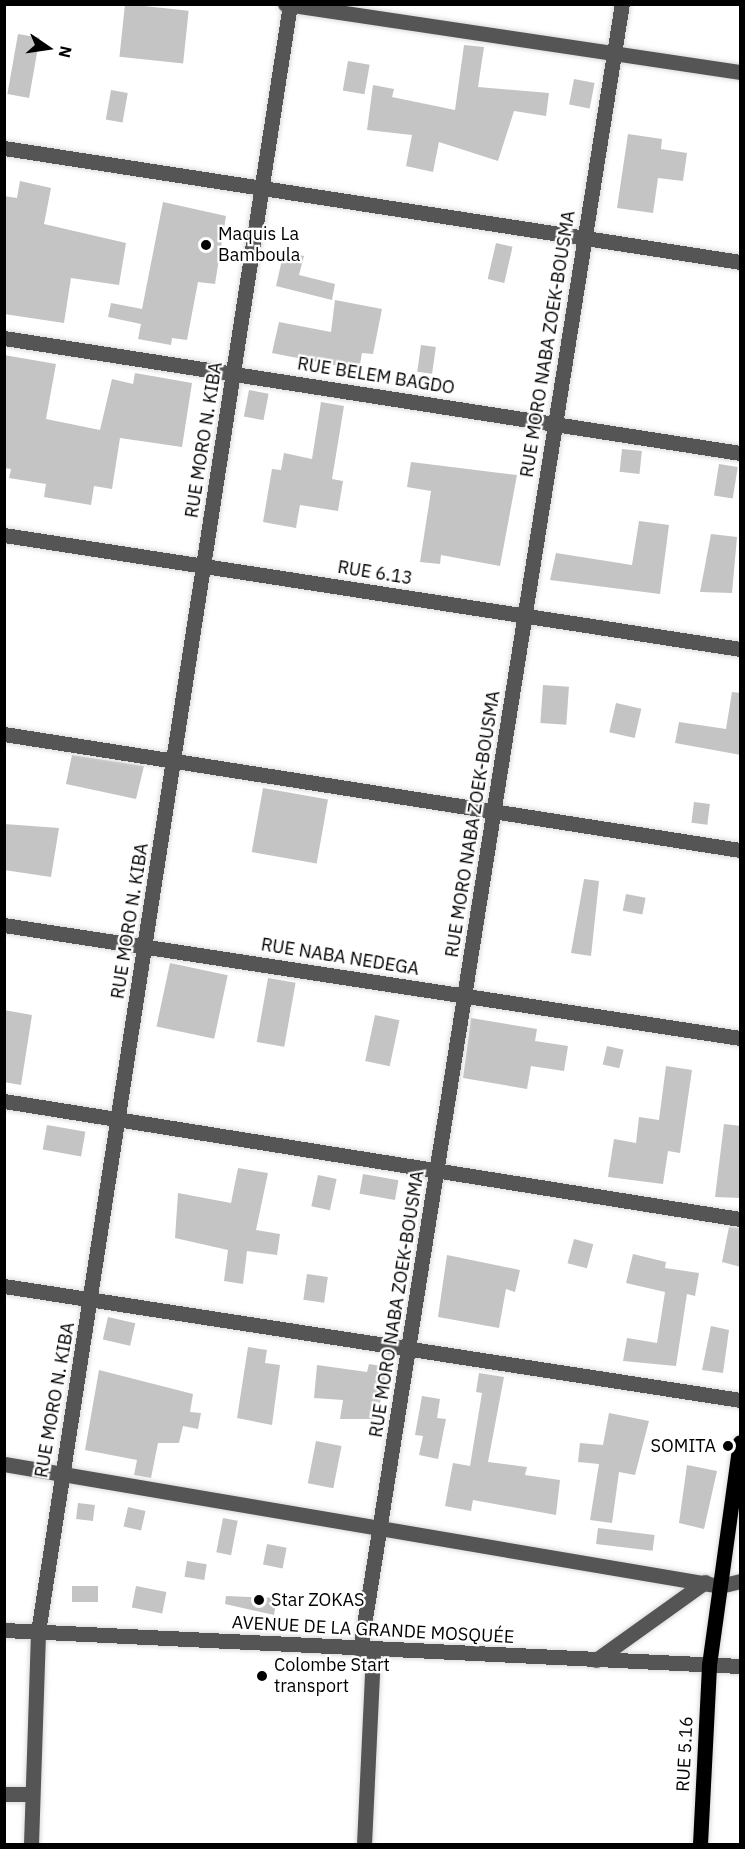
<!DOCTYPE html>
<html>
<head>
<meta charset="utf-8">
<style>
	body { margin:0 }
	#map { position:relative; width:745px; height:1849px; overflow:hidden; background:#fff; font-family:"IBM Plex Sans",sans-serif }
	div>[style] { position:absolute }
	[style*='--x'] { left:calc(var(--x)*1px); top:calc(var(--y)*1px); width:calc(var(--w)*1px); rotate:calc(var(--a)*1deg) }
	.building>* { inset:0; background:#c4c4c4; transform-origin:0 0 }
	.roads { filter:drop-shadow(0 0 2px #dbdbdb) drop-shadow(0 0 2px #dbdbdb) }
	.minor>* { height:15px; margin:-7.5px; padding:0 7.5px; transform-origin:7.5px; border-radius:7.5px; background:#555 }
	.major>* { height:15px; margin:-7.5px; padding:0 7.5px; transform-origin:7.5px; border-radius:7.5px; background:#000 }
	.dots>* { width:16px; height:16px; translate:-50% -50%; box-sizing:border-box; border:3px solid #fff; border-radius:50% }
	span { translate:-50% -50%; white-space:nowrap; text-align:center; line-height:1.15; -webkit-text-stroke:4.5px #fff; paint-order:stroke }
	.poi-label { font-size:18px; color:#000 }
	.left { translate:0 -50%; text-align:left }
	.right { translate:-100% -50%; text-align:right }
	.street-label { font-size:18px; color:#000 }
	.frame { position:absolute; inset:0; border:6px solid #000; pointer-events:none }
	.north { position:absolute; left:18px; top:18px; width:60px; height:60px; -webkit-text-stroke:4px #fff; paint-order:stroke; rotate:103deg; font-size:16px; font-weight:700; line-height:24px; text-align:center; color:#000 }
	.north::after { content:''; display:block; margin:auto; width:21px; height:27px; background:#000; clip-path:polygon(50% 0,100% 100%,50% 72%,0 100%) }
</style>
</head>
<body>
<div id="map">
	<div class="building">
		<i style="left:125px;top:4px;width:64px;height:53px;rotate:6deg"></i>
		<i style="left:18px;top:34px;width:22px;height:61px;rotate:10deg"></i>
		<i style="clip-path:polygon(464px 45px,484px 47px,478px 87px,549px 93px,546px 116px,514px 111px,498px 161px,439px 142px,433px 172px,406px 166px,412px 135px,367px 130px,373px 85px,394px 89px,392px 97px,455px 110px)"></i>
		<i style="left:348px;top:61px;width:22px;height:30px;rotate:10deg"></i>
		<i style="left:574px;top:79px;width:21px;height:26px;rotate:11deg"></i>
		<i style="left:111px;top:90px;width:17px;height:30px;rotate:10deg"></i>
		<i style="clip-path:polygon(628px 134px,662px 139px,661px 149px,687px 153px,683px 181px,658px 178px,653px 213px,617px 208px)"></i>
		<i style="clip-path:polygon(20px 181px,51px 188px,44px 224px,126px 243px,119px 285px,71px 278px,64px 323px,4px 314px,4px 196px,17px 198px)"></i>
		<i style="clip-path:polygon(163px 202px,226px 216px,215px 284px,198px 282px,187px 340px,172px 338px,171px 345px,138px 339px,141px 324px,108px 317px,111px 303px,142px 309px)"></i>
		<i style="left:496px;top:243px;width:17px;height:37px;rotate:13deg"></i>
		<i style="clip-path:polygon(284px 251px,304px 256px,299px 275px,335px 284px,332px 300px,276px 286px)"></i>
		<i style="clip-path:polygon(335px 300px,382px 309px,373px 354px,362px 353px,359px 370px,272px 353px,279px 322px,331px 332px)"></i>
		<i style="left:421px;top:345px;width:15px;height:27px;rotate:8deg"></i>
		<i style="clip-path:polygon(4px 355px,56px 364px,46px 419px,100px 430px,112px 379px,133px 384px,135px 373px,192px 383px,182px 447px,120px 438px,112px 489px,94px 486px,91px 505px,44px 497px,46px 484px,9px 478px,11px 469px,4px 468px)"></i>
		<i style="left:249px;top:390px;width:20px;height:27px;rotate:11deg"></i>
		<i style="clip-path:polygon(321px 402px,344px 406px,332px 479px,343px 481px,338px 511px,300px 505px,296px 528px,263px 522px,272px 469px,281px 470px,284px 453px,312px 459px)"></i>
		<i style="left:622px;top:449px;width:20px;height:23px;rotate:6deg"></i>
		<i style="clip-path:polygon(411px 462px,517px 475px,500px 566px,441px 555px,440px 564px,420px 562px,431px 491px,407px 487px)"></i>
		<i style="left:719px;top:464px;width:19px;height:32px;rotate:9deg"></i>
		<i style="clip-path:polygon(639px 521px,669px 525px,660px 594px,550px 580px,556px 553px,632px 565px)"></i>
		<i style="clip-path:polygon(711px 534px,737px 537px,732px 593px,700px 592px)"></i>
		<i style="left:543px;top:685px;width:26px;height:38px;rotate:4deg"></i>
		<i style="clip-path:polygon(732px 692px,741px 693px,741px 755px,675px 743px,679px 722px,726px 729px)"></i>
		<i style="left:616px;top:703px;width:26px;height:30px;rotate:13deg"></i>
		<i style="clip-path:polygon(72px 755px,144px 766px,136px 799px,66px 784px)"></i>
		<i style="left:263px;top:788px;width:66px;height:65px;rotate:10deg"></i>
		<i style="left:694px;top:802px;width:16px;height:21px;rotate:7deg"></i>
		<i style="clip-path:polygon(4px 824px,59px 828px,51px 877px,4px 870px)"></i>
		<i style="clip-path:polygon(584px 879px,599px 881px,591px 956px,571px 953px)"></i>
		<i style="left:626px;top:894px;width:20px;height:17px;rotate:11deg"></i>
		<i style="left:170px;top:963px;width:59px;height:65px;rotate:12deg"></i>
		<i style="left:268px;top:978px;width:28px;height:65px;rotate:10deg"></i>
		<i style="clip-path:polygon(4px 1010px,32px 1015px,21px 1085px,4px 1082px)"></i>
		<i style="left:375px;top:1015px;width:25px;height:47px;rotate:12deg"></i>
		<i style="clip-path:polygon(471px 1018px,537px 1029px,535px 1041px,568px 1046px,564px 1071px,531px 1066px,527px 1089px,463px 1078px)"></i>
		<i style="left:607px;top:1046px;width:17px;height:19px;rotate:13deg"></i>
		<i style="clip-path:polygon(666px 1066px,692px 1070px,680px 1153px,668px 1151px,663px 1184px,608px 1177px,614px 1139px,636px 1143px,639px 1117px,659px 1120px)"></i>
		<i style="clip-path:polygon(724px 1124px,741px 1126px,741px 1198px,715px 1197px)"></i>
		<i style="left:47px;top:1125px;width:39px;height:25px;rotate:10deg"></i>
		<i style="clip-path:polygon(238px 1168px,268px 1173px,256px 1230px,280px 1234px,277px 1255px,247px 1251px,243px 1284px,224px 1281px,228px 1250px,175px 1238px,178px 1193px,231px 1203px)"></i>
		<i style="left:363px;top:1174px;width:36px;height:20px;rotate:10deg"></i>
		<i style="left:318px;top:1175px;width:19px;height:32px;rotate:12deg"></i>
		<i style="clip-path:polygon(729px 1227px,741px 1228px,741px 1267px,722px 1262px)"></i>
		<i style="left:574px;top:1239px;width:20px;height:25px;rotate:15deg"></i>
		<i style="clip-path:polygon(633px 1254px,666px 1262px,665px 1268px,699px 1273px,695px 1296px,687px 1294px,676px 1366px,623px 1361px,627px 1338px,657px 1343px,665px 1292px,626px 1283px)"></i>
		<i style="clip-path:polygon(447px 1255px,520px 1270px,515px 1292px,506px 1289px,499px 1328px,438px 1317px)"></i>
		<i style="left:307px;top:1274px;width:21px;height:26px;rotate:8deg"></i>
		<i style="left:108px;top:1317px;width:28px;height:23px;rotate:13deg"></i>
		<i style="clip-path:polygon(711px 1326px,729px 1330px,723px 1373px,702px 1370px)"></i>
		<i style="clip-path:polygon(248px 1347px,267px 1350px,265px 1363px,280px 1365px,272px 1425px,237px 1418px)"></i>
		<i style="clip-path:polygon(369px 1364px,387px 1367px,377px 1419px,340px 1419px,343px 1400px,314px 1398px,317px 1365px,367px 1372px)"></i>
		<i style="clip-path:polygon(99px 1370px,193px 1394px,190px 1412px,201px 1413px,198px 1429px,183px 1426px,179px 1443px,158px 1443px,151px 1478px,134px 1475px,137px 1460px,85px 1450px)"></i>
		<i style="clip-path:polygon(479px 1373px,504px 1377px,488px 1462px,527px 1467px,525px 1475px,560px 1480px,556px 1515px,473px 1500px,471px 1511px,445px 1506px,453px 1463px,470px 1466px,482px 1393px,476px 1392px)"></i>
		<i style="clip-path:polygon(422px 1396px,440px 1399px,437px 1418px,446px 1419px,438px 1459px,419px 1455px,423px 1436px,415px 1435px)"></i>
		<i style="clip-path:polygon(609px 1413px,649px 1421px,635px 1475px,619px 1472px,612px 1523px,590px 1520px,599px 1464px,578px 1462px,580px 1443px,603px 1445px)"></i>
		<i style="left:316px;top:1441px;width:26px;height:43px;rotate:11deg"></i>
		<i style="clip-path:polygon(687px 1465px,717px 1471px,704px 1529px,679px 1523px)"></i>
		<i style="left:78px;top:1503px;width:17px;height:16px;rotate:7deg"></i>
		<i style="left:128px;top:1507px;width:18px;height:20px;rotate:13deg"></i>
		<i style="left:223px;top:1518px;width:15px;height:35px;rotate:11deg"></i>
		<i style="left:598px;top:1528px;width:57px;height:16px;rotate:7deg"></i>
		<i style="left:267px;top:1544px;width:20px;height:21px;rotate:11deg"></i>
		<i style="left:187px;top:1561px;width:20px;height:16px;rotate:9deg"></i>
		<i style="left:98px;top:1586px;width:16px;height:26px;rotate:90deg"></i>
		<i style="left:136px;top:1586px;width:31px;height:22px;rotate:11deg"></i>
		<i style="clip-path:polygon(226px 1596px,277px 1598px,274px 1615px,225px 1604px)"></i>
	</div>
	<div class="roads">
		<div class="minor">
			<i style="--x:285;--y:4;--w:460;--a:8.5"></i>
			<i style="--x:4;--y:148;--w:745;--a:8.8"></i>
			<i style="--x:4;--y:338;--w:745;--a:8.88"></i>
			<i style="--x:4;--y:535;--w:745;--a:8.8"></i>
			<i style="--x:4;--y:734;--w:745;--a:8.96"></i>
			<i style="--x:4;--y:925;--w:745;--a:8.73"></i>
			<i style="--x:4;--y:1101;--w:745;--a:9.11"></i>
			<i style="--x:4;--y:1286;--w:745;--a:8.8"></i>
			<i style="--x:4;--y:1464;--w:726;--a:9.67"></i>
			<i style="--x:720;--y:1586;--w:21;--a:-14"></i>
			<i style="--x:4;--y:1630;--w:737;--a:2.8"></i>
			<i style="--x:360;--y:1650;--w:1667;--a:-80.96"></i>
			<i style="--x:596;--y:1660;--w:134;--a:-35.6"></i>
			<i style="--x:4;--y:1794;--w:28;--a:0"></i>
			<i style="--x:31;--y:1844;--w:212;--a:-88.1"></i>
			<i style="--x:38;--y:1632;--w:1647;--a:-81.2"></i>
			<i style="--x:364;--y:1844;--w:194;--a:-87.3"></i>
		</div>
		<div class="major">
			<i style="--x:700;--y:1844;--w:179;--a:-87.1"></i>
			<i style="--x:709;--y:1665;--w:225;--a:-82.1"></i>
		</div>
	</div>
	<div class="dots">
		<i style="left:206px;top:245px;background:#000"></i>
		<i style="left:728px;top:1446px;background:#000"></i>
		<i style="left:259px;top:1600px;background:#000"></i>
		<i style="left:262px;top:1676px;background:#000"></i>
	</div>
	<div class="poi-label">
		<span class="left" style="left:218px;top:245px">Maquis La<br>Bamboula</span>
		<span class="right" style="left:716px;top:1446px">SOMITA</span>
		<span class="left" style="left:271px;top:1600px">Star ZOKAS</span>
		<span class="left" style="left:274px;top:1676px">Colombe Start<br>transport</span>
	</div>
	<div class="street-label">
		<span style="left:548px;top:344px;rotate:-81deg">RUE MORO NABA ZOEK-BOUSMA</span>
		<span style="left:376px;top:376px;rotate:9deg">RUE BELEM BAGDO</span>
		<span style="left:204px;top:440px;rotate:-81deg">RUE MORO N. KIBA</span>
		<span style="left:375px;top:573px;rotate:9deg">RUE 6.13</span>
		<span style="left:473px;top:824px;rotate:-81deg">RUE MORO NABA ZOEK-BOUSMA</span>
		<span style="left:130px;top:921px;rotate:-81deg">RUE MORO N. KIBA</span>
		<span style="left:340px;top:957px;rotate:9deg">RUE NABA NEDEGA</span>
		<span style="left:397px;top:1304px;rotate:-81deg">RUE MORO NABA ZOEK-BOUSMA</span>
		<span style="left:55px;top:1400px;rotate:-80deg">RUE MORO N. KIBA</span>
		<span style="left:373px;top:1630px;rotate:3deg">AVENUE DE LA GRANDE MOSQUÉE</span>
		<span style="left:685px;top:1754px;rotate:-87deg">RUE 5.16</span>
	</div>
	<div class="frame"></div>
	<div class="north">N</div>
</div>
</body>
</html>
